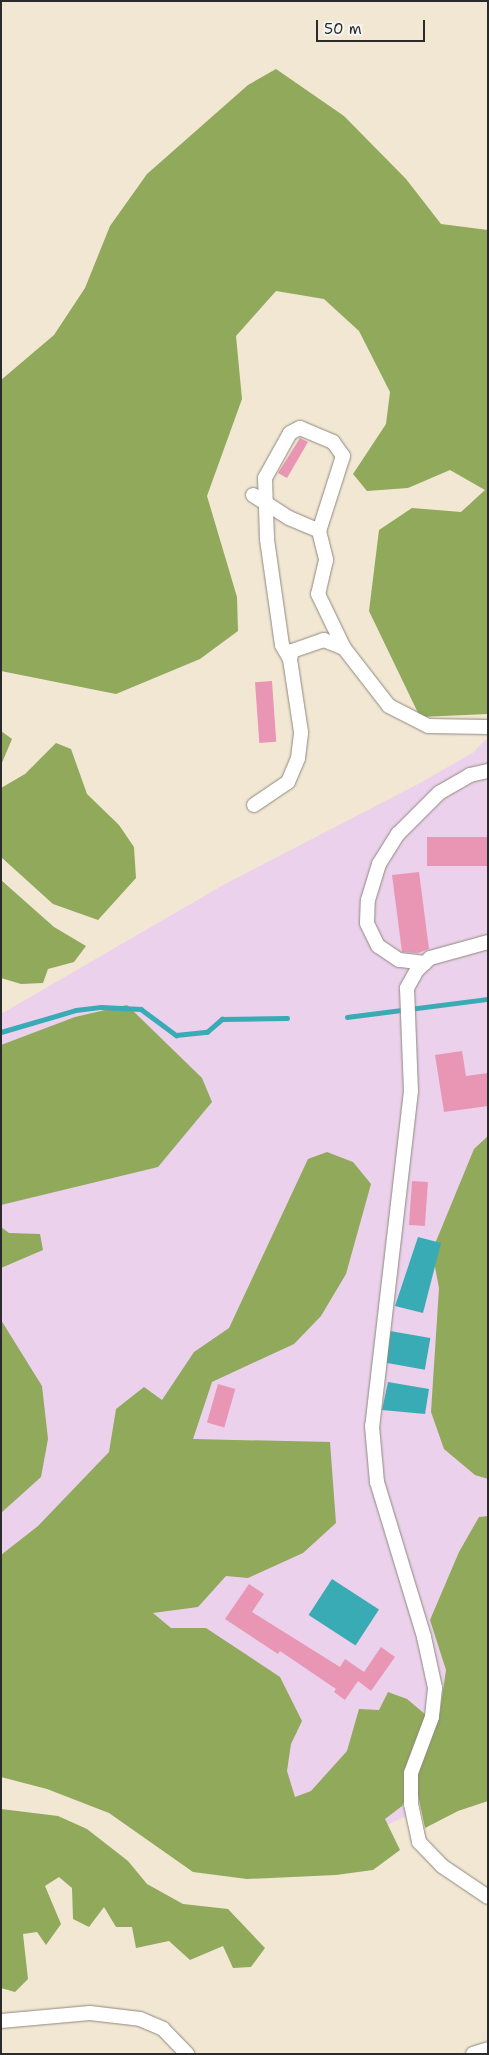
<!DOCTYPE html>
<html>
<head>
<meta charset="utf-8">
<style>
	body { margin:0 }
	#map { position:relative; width:489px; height:2055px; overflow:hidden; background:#f2e7d3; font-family:"Shantell Sans",sans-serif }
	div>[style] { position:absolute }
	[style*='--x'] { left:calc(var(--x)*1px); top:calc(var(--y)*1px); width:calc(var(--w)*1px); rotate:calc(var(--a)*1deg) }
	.built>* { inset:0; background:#ebd1eb }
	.forest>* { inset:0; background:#90a95a }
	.water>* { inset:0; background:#39abb4; transform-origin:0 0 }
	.stream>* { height:4.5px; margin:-2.25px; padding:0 2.25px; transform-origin:2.25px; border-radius:2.25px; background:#39abb4 }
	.building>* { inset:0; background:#e996b4; transform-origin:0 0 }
	.roads { filter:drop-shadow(0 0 1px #8e897f) drop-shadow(0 0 1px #8e897f) }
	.minor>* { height:14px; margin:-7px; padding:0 7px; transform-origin:7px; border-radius:7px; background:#fff }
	span { translate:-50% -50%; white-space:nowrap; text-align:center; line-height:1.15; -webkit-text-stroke:4px #f6f6f2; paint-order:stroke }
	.frame { position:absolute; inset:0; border:2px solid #2b2b2b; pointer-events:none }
	.scale { position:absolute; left:316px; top:20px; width:109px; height:22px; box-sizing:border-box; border:2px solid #2b2b2b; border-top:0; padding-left:6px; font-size:15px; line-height:18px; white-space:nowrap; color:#2b2b2b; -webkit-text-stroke:4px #f6f6f2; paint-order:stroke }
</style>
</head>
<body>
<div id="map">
	<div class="built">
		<i style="clip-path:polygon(485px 740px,488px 740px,488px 1706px,425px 1807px,383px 1827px,327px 1845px,1px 1670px,1px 1014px,225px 884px,420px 783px,474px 752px)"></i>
	</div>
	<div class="forest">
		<i style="clip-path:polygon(276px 69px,344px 116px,406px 179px,441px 224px,488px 230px,488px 714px,420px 717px,369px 611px,379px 530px,412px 508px,461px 512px,485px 490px,450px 470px,408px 488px,367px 491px,353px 474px,386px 424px,390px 392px,359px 331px,324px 299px,276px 291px,236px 336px,242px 399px,207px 496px,237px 597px,238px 631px,200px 659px,116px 694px,1px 671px,1px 380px,54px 335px,85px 288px,110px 226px,147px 174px,248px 85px)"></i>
		<i style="clip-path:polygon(1px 731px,12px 739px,1px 765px)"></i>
		<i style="clip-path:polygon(56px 743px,71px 749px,87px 794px,119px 825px,134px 847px,136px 878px,98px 920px,53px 904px,1px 857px,1px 788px,25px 774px)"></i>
		<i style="clip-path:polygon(1px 880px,54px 927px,86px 946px,74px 962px,48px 969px,43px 983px,21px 984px,1px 978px)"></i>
		<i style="clip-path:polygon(127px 1005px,202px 1078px,212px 1102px,158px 1167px,1px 1205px,1px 1045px,75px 1017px)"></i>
		<i style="clip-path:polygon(488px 1136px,488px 1479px,475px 1475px,444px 1449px,431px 1412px,439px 1288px,432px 1251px,474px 1149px)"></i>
		<i style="clip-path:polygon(327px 1152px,353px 1162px,371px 1184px,346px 1274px,321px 1316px,294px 1344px,212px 1382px,193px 1439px,330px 1442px,336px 1523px,303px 1553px,248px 1578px,226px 1576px,198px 1607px,153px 1613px,171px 1628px,206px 1628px,280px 1677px,302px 1721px,291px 1744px,287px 1771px,295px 1797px,311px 1791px,347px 1751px,359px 1709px,379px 1710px,388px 1692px,407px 1699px,426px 1715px,427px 1741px,440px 1711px,446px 1670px,430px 1620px,459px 1552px,479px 1517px,488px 1516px,488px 1801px,458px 1811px,425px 1828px,415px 1780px,402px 1806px,385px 1819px,400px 1850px,373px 1870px,336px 1875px,247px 1879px,193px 1872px,109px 1813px,47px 1789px,1px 1777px,1px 1555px,38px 1526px,109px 1452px,116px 1409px,144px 1387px,162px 1400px,194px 1352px,229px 1328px,308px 1159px)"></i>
		<i style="clip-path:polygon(1px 1227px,9px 1233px,40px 1234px,43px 1250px,1px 1268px)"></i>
		<i style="clip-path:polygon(1px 1320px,42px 1386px,48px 1439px,41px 1477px,1px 1513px)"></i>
		<i style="clip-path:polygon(1px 1809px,58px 1816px,87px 1829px,128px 1861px,147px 1884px,183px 1904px,228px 1909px,265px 1948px,251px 1967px,233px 1968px,223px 1946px,190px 1960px,169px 1941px,136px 1948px,132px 1927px,116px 1927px,104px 1907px,89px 1927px,73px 1919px,72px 1888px,59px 1877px,45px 1886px,61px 1924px,46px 1945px,37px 1932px,23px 1934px,28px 1979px,15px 1992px,1px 1988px)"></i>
	</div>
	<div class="water">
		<i style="clip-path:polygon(418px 1237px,441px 1243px,423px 1313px,395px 1306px)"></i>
		<i style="left:390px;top:1331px;width:41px;height:32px;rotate:10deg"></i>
		<i style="clip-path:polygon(388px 1382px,429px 1389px,425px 1414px,382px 1410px)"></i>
		<i style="left:332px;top:1579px;width:56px;height:43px;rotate:33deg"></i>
	</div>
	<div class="stream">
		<i style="--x:347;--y:1017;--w:142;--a:-7.3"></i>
		<i style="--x:1;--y:1032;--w:78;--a:-16.3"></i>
		<i style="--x:76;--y:1010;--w:25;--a:-7"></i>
		<i style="--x:101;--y:1007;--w:40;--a:2.9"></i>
		<i style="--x:141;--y:1009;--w:44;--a:36.6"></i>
		<i style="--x:176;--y:1035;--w:31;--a:-6"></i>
		<i style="--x:207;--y:1032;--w:20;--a:-41"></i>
		<i style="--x:222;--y:1019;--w:65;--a:-0.9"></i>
	</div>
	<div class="building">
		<i style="clip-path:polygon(300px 438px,308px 442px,287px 478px,278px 473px)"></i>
		<i style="left:272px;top:681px;width:61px;height:17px;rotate:86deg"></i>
		<i style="left:488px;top:837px;width:29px;height:61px;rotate:90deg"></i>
		<i style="clip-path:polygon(419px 872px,429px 949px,418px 953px,402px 952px,392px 875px)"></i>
		<i style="clip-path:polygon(462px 1051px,466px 1076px,488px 1073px,488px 1106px,444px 1112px,435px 1055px)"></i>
		<i style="left:412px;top:1181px;width:16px;height:44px;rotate:4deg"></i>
		<i style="left:218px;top:1384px;width:18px;height:40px;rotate:16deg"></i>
		<i style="clip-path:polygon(249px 1584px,264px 1594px,252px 1612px,340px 1667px,345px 1659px,364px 1672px,381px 1647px,395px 1657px,371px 1691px,358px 1681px,345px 1700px,334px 1692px,336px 1689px,280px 1651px,278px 1654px,225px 1619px)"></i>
	</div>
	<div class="roads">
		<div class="minor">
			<i style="--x:253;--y:495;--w:43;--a:32.6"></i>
			<i style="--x:289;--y:518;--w:33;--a:23"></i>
			<i style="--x:319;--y:531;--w:30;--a:76"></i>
			<i style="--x:326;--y:560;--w:35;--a:103"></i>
			<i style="--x:318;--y:594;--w:60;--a:64.3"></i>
			<i style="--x:290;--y:659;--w:16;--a:-120"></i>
			<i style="--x:282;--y:645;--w:107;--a:-98.1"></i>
			<i style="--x:267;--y:539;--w:61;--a:-91.9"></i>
			<i style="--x:265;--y:478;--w:51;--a:-60.9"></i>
			<i style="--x:290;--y:433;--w:11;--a:-27"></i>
			<i style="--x:300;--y:428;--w:36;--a:23"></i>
			<i style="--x:333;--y:442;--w:17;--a:54"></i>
			<i style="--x:343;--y:456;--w:79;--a:107.7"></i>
			<i style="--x:254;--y:805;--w:41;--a:-34.1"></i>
			<i style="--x:288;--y:782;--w:26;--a:-67"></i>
			<i style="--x:298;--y:758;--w:26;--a:-83"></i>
			<i style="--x:301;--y:732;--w:74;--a:-98.6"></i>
			<i style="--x:290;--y:659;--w:8;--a:-76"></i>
			<i style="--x:292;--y:651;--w:34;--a:-19"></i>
			<i style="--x:324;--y:640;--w:22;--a:22"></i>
			<i style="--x:344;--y:648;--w:73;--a:52.2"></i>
			<i style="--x:389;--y:706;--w:44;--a:27.1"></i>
			<i style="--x:428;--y:726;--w:60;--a:1"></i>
			<i style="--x:488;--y:942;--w:60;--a:164.6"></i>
			<i style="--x:430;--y:958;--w:18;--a:137"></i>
			<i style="--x:417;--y:970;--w:21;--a:119"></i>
			<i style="--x:407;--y:988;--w:103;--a:87.8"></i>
			<i style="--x:411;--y:1091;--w:337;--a:96.6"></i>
			<i style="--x:372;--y:1426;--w:56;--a:84.9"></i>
			<i style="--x:377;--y:1482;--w:162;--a:73.1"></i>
			<i style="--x:424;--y:1637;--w:52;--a:77.8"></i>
			<i style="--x:435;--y:1688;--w:29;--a:96"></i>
			<i style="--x:432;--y:1717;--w:60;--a:110.6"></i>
			<i style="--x:411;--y:1773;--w:31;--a:90"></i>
			<i style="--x:411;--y:1804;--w:39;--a:78"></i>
			<i style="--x:419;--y:1842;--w:33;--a:46"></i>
			<i style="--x:442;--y:1866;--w:55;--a:34"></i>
			<i style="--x:425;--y:963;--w:26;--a:-173"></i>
			<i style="--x:399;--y:960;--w:25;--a:-146"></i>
			<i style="--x:378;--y:946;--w:25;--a:-116"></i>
			<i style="--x:367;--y:923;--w:23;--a:-88"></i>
			<i style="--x:368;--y:900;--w:38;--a:-73"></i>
			<i style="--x:379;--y:864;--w:36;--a:-58"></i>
			<i style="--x:398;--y:834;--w:58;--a:-45"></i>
			<i style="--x:439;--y:793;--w:36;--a:-30"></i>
			<i style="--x:470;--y:775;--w:18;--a:-13"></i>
			<i style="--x:1;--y:2021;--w:89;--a:-5.1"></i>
			<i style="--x:90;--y:2013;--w:50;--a:6.8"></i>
			<i style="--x:140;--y:2019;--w:25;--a:23"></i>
			<i style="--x:163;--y:2029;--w:35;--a:46"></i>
			<i style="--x:473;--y:2054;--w:16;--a:-18"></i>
		</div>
	</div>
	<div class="frame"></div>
	<div class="scale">50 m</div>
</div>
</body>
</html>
